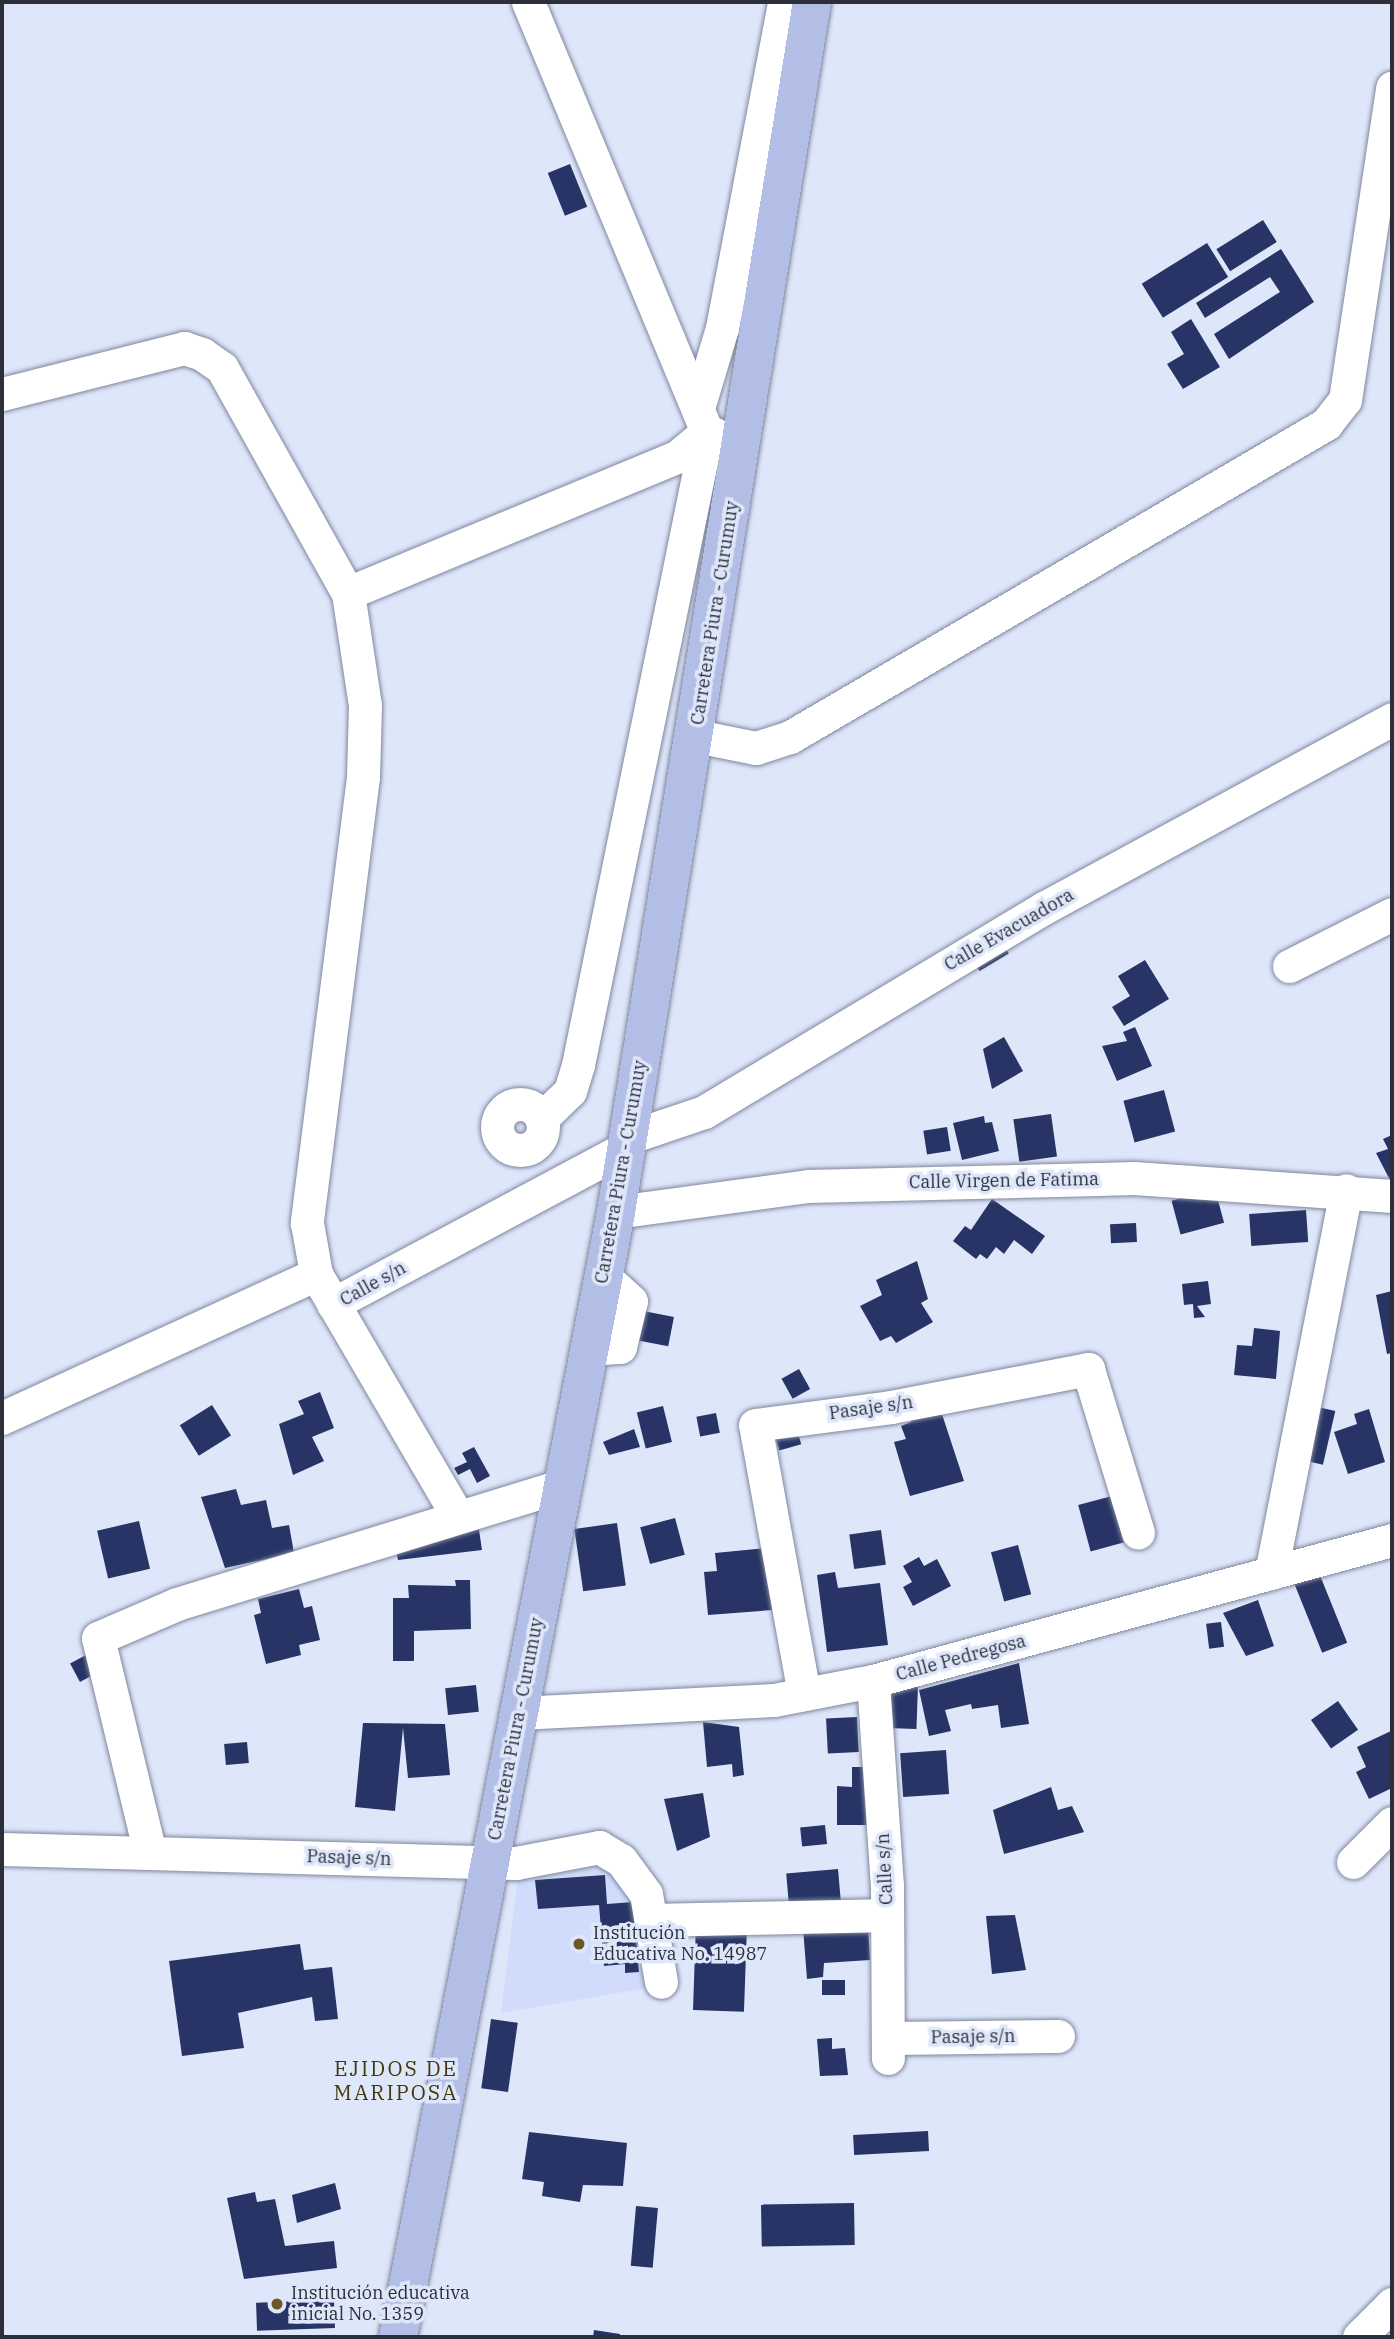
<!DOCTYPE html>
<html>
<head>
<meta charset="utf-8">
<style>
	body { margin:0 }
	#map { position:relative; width:1394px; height:2339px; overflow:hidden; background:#dee6fa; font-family:"IBM Plex Serif",serif }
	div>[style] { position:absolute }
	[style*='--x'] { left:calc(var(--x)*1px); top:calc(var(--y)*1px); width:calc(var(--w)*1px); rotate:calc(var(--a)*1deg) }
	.built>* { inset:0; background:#d1dcfc }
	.building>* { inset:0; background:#273465; transform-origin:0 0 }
	.roads { filter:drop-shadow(0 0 2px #7f879e) drop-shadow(0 0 2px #7f879e) }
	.minor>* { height:33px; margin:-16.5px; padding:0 16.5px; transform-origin:16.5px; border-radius:16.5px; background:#fff }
	.minor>.ring { margin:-16.5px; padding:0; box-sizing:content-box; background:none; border:33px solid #fff; border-radius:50% }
	.major>* { height:38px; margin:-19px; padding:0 19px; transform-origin:19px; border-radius:19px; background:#b2bee5 }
	.dots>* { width:19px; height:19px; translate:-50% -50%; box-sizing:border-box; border:4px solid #dee6fa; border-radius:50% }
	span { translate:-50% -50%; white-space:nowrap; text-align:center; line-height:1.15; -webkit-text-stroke:7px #dee6fa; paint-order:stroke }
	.street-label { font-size:18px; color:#2c2f39 }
	.poi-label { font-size:18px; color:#2c2f39 }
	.left { translate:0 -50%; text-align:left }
	.quarter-label { font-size:21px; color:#44370d; letter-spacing:2px }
	.frame { position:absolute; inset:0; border:4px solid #2c2f39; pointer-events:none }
</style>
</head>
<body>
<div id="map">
	<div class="built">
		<i style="clip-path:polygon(606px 1862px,645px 1901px,653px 1987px,501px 2013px,518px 1877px)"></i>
	</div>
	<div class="building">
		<i style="left:570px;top:164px;width:46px;height:24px;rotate:68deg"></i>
		<i style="left:1263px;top:220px;width:26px;height:55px;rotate:58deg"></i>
		<i style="left:1207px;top:243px;width:40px;height:77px;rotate:58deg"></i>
		<i style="clip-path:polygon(1281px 249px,1314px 302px,1229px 359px,1214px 334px,1280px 292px,1270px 277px,1205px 318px,1196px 303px)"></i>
		<i style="clip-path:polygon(1191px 319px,1220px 367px,1183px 389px,1167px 364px,1184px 354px,1171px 332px)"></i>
		<i style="left:1000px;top:939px;width:17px;height:34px;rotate:59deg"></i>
		<i style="clip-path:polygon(1145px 960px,1169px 999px,1124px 1026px,1112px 1007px,1130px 996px,1118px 976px)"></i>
		<i style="clip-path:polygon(1135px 1027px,1152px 1066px,1117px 1081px,1102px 1046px,1127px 1041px,1123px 1032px)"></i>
		<i style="clip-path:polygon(1004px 1037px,1023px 1071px,992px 1089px,983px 1049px)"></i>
		<i style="left:1164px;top:1090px;width:43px;height:42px;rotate:75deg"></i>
		<i style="left:1051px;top:1114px;width:43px;height:38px;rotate:82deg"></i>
		<i style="clip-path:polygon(984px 1116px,985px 1123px,992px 1122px,999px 1151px,962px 1160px,953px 1123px)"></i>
		<i style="left:947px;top:1127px;width:24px;height:24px;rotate:81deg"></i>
		<i style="clip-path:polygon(1392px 1135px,1392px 1184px,1376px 1153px,1388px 1149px,1383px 1139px)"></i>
		<i style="left:1215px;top:1189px;width:35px;height:45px;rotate:75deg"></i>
		<i style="clip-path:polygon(992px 1199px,1045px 1236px,1032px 1254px,1014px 1240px,1004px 1254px,996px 1247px,987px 1259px,980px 1254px,976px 1259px,953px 1241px,965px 1226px,971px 1230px)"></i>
		<i style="left:1306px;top:1210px;width:32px;height:57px;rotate:86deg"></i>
		<i style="left:1136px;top:1223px;width:19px;height:26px;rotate:87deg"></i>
		<i style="clip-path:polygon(917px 1261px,928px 1299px,921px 1303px,933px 1322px,896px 1343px,891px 1336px,880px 1341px,860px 1306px,882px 1295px,876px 1280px)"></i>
		<i style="clip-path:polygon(1208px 1281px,1211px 1304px,1197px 1306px,1205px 1317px,1194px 1318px,1193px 1304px,1184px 1305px,1182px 1284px)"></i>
		<i style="clip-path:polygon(1392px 1291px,1392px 1353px,1387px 1354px,1376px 1295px)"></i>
		<i style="left:618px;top:1306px;width:57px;height:30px;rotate:11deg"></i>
		<i style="clip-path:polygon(1254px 1328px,1280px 1331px,1276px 1379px,1234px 1375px,1237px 1345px,1252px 1346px)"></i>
		<i style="left:799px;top:1369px;width:23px;height:20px;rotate:61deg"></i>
		<i style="clip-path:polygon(320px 1392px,334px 1428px,312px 1437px,324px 1461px,293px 1475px,279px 1424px,304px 1414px,298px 1401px)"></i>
		<i style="clip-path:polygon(938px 1402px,964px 1481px,910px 1496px,894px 1442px,906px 1439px,901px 1426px,911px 1422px,908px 1412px)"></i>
		<i style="left:212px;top:1405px;width:36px;height:38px;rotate:58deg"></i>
		<i style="left:1309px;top:1405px;width:27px;height:55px;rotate:13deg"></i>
		<i style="left:663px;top:1406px;width:37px;height:27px;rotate:76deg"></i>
		<i style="clip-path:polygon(1369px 1409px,1385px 1462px,1348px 1474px,1334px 1432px,1357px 1424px,1354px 1414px)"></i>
		<i style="left:716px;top:1413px;width:20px;height:20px;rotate:79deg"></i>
		<i style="left:796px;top:1426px;width:19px;height:23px;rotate:74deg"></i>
		<i style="clip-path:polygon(634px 1429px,640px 1447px,609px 1455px,603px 1442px)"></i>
		<i style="clip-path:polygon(474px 1447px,490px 1476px,477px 1483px,470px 1469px,458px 1475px,454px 1468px,467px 1462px,462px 1453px)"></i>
		<i style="clip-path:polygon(236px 1489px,241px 1505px,266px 1500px,272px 1528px,289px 1525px,294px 1553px,225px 1568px,201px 1497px)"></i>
		<i style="left:1112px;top:1496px;width:48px;height:35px;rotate:75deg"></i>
		<i style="left:675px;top:1518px;width:38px;height:36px;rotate:75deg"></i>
		<i style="left:139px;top:1521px;width:49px;height:43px;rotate:77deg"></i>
		<i style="clip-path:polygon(478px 1523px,482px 1550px,398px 1560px,394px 1541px)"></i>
		<i style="left:617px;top:1523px;width:63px;height:43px;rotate:82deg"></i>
		<i style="left:881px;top:1530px;width:35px;height:32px;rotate:82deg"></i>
		<i style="left:1018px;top:1545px;width:51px;height:28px;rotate:75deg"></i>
		<i style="clip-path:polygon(766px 1548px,772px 1610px,708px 1615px,704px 1572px,717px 1571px,715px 1553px)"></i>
		<i style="clip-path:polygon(919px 1557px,924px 1566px,937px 1559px,951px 1586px,913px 1606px,903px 1587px,912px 1582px,903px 1566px)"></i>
		<i style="left:1315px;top:1563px;width:86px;height:27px;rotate:68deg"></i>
		<i style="clip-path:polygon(835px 1572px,838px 1588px,880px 1583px,888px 1645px,827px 1652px,817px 1575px)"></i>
		<i style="clip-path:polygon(455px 1580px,470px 1580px,471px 1629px,414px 1631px,414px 1661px,393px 1661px,393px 1598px,409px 1598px,408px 1585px,456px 1586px)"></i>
		<i style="clip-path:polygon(299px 1589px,304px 1608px,312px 1606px,320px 1640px,299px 1645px,301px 1655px,266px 1664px,254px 1615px,261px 1613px,258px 1599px)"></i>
		<i style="clip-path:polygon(1258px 1600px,1274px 1646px,1246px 1656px,1223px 1613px)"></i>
		<i style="left:1221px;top:1622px;width:25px;height:15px;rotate:83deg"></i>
		<i style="left:86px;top:1655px;width:21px;height:18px;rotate:62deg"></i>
		<i style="clip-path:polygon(1019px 1663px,1029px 1724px,1001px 1728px,998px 1705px,972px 1709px,971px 1704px,945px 1710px,951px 1731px,929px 1736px,919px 1690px)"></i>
		<i style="left:888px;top:1684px;width:30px;height:44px;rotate:2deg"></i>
		<i style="left:476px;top:1685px;width:27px;height:31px;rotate:84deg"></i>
		<i style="left:1338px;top:1701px;width:35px;height:33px;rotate:55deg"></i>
		<i style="left:857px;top:1717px;width:35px;height:31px;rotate:87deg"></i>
		<i style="clip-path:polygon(703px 1722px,739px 1727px,744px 1775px,733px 1777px,732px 1764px,707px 1767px)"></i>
		<i style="clip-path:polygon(363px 1723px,445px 1724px,450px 1775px,408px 1778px,403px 1728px,395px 1811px,355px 1807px)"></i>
		<i style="clip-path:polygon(1391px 1731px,1392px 1788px,1369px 1799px,1356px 1772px,1366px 1767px,1357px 1747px)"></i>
		<i style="left:247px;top:1742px;width:21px;height:23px;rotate:85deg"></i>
		<i style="left:946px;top:1750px;width:44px;height:46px;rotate:86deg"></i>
		<i style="clip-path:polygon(852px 1767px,866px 1767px,870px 1825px,837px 1825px,837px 1786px,852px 1787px)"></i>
		<i style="clip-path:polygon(1051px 1787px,1058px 1810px,1072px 1806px,1084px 1832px,1004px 1854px,993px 1810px)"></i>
		<i style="clip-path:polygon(703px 1793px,710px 1837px,677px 1851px,664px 1799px)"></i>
		<i style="left:825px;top:1825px;width:19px;height:25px;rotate:84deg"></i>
		<i style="left:838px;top:1869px;width:35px;height:52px;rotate:85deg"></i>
		<i style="clip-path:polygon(605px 1875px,607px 1904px,633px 1902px,639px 1972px,625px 1973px,625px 1964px,604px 1966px,599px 1905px,538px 1909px,535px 1880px)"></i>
		<i style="clip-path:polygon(1015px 1915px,1026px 1970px,992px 1974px,986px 1916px)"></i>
		<i style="left:696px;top:1924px;width:51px;height:86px;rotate:2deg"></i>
		<i style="clip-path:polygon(868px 1924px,870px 1960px,824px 1963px,823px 1977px,807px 1979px,803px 1928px)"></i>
		<i style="clip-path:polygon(300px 1944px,304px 1970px,332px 1967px,338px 2019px,315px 2021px,312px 1997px,238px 2013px,244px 2048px,182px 2056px,169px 1961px)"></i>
		<i style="left:845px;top:1980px;width:15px;height:23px;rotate:90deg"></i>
		<i style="left:491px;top:2019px;width:27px;height:70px;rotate:8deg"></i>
		<i style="clip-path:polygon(832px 2038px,832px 2049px,845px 2048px,848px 2075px,820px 2076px,817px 2039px)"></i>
		<i style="left:928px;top:2131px;width:20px;height:75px;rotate:87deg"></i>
		<i style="clip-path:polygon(529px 2132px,627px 2143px,623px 2186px,583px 2185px,580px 2202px,542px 2196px,544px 2182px,522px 2179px)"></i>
		<i style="clip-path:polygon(335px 2183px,341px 2209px,297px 2223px,292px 2195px)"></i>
		<i style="clip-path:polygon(255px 2192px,257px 2202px,275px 2199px,285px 2246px,334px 2241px,337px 2268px,244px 2279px,227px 2198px)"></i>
		<i style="left:854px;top:2203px;width:42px;height:93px;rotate:89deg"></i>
		<i style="left:636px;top:2206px;width:22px;height:60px;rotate:5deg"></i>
		<i style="left:334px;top:2300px;width:28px;height:78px;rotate:88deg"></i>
		<i style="clip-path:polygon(594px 2330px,620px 2334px,620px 2337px,593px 2337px)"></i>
	</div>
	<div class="roads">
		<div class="minor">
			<i style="--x:528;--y:2;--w:466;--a:67.4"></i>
			<i style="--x:707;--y:432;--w:646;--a:101.52"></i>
			<i style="--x:578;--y:1065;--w:27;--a:107"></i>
			<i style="--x:570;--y:1091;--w:40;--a:136"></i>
			<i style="--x:2;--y:394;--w:188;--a:-14.2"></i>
			<i style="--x:184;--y:348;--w:19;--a:18"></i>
			<i style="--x:202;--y:354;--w:24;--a:35"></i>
			<i style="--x:222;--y:368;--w:258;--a:60.8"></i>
			<i style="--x:348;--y:593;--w:113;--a:81.4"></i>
			<i style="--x:365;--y:705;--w:72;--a:91.6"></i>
			<i style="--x:363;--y:777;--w:450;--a:97.2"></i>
			<i style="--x:307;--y:1223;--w:52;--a:80"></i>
			<i style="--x:316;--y:1274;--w:278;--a:59.7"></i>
			<i style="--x:699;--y:405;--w:80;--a:-73.4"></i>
			<i style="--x:722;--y:328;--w:332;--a:-79.2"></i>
			<i style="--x:348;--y:593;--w:356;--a:-22.5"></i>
			<i style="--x:677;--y:457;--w:39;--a:-40"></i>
			<i style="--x:707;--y:432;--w:8;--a:14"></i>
			<i style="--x:696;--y:736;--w:61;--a:11.3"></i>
			<i style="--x:756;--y:748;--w:36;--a:-18"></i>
			<i style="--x:790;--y:737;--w:621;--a:-30.28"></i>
			<i style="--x:1326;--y:424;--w:31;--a:-52"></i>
			<i style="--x:1345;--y:400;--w:316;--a:-81.4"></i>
			<i style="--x:1289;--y:966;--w:115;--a:-26.8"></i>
			<i class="ring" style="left:497px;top:1104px;width:13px;height:13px"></i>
			<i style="--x:627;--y:1138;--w:81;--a:-18.7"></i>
			<i style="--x:704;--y:1112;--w:397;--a:-31"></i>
			<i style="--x:1044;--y:908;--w:396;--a:-28.5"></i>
			<i style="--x:616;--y:1212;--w:194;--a:-7.7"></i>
			<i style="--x:808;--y:1186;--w:326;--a:-1.4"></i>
			<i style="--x:1134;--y:1178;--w:259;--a:4"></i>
			<i style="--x:333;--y:1304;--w:331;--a:-28.1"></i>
			<i style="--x:589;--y:1349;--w:31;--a:-4"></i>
			<i style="--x:620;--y:1347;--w:47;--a:-76.6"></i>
			<i style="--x:631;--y:1301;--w:38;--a:-138"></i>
			<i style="--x:2;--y:1418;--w:345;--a:-24.6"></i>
			<i style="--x:1271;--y:1573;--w:390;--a:-78.9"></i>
			<i style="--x:873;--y:1681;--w:204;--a:86.1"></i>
			<i style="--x:887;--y:1885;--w:173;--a:89.7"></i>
			<i style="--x:804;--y:1694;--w:273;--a:-100.3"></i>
			<i style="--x:755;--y:1425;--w:137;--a:-7.5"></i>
			<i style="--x:891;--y:1407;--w:201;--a:-10.9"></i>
			<i style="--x:1088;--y:1369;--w:171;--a:73"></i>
			<i style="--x:519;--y:1713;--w:255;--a:-2.9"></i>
			<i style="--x:774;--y:1700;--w:101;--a:-10.9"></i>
			<i style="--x:873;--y:1681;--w:538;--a:-15.2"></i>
			<i style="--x:2;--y:1849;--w:514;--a:1.56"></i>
			<i style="--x:516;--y:1863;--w:85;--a:-10.9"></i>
			<i style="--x:599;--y:1847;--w:26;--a:31"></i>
			<i style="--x:621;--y:1860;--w:42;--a:53.7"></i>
			<i style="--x:646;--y:1894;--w:89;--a:80.3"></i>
			<i style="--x:150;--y:1853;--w:221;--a:-103.6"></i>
			<i style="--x:98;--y:1638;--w:86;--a:-23.3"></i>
			<i style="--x:177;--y:1604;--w:404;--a:-17.1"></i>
			<i style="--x:1353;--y:1862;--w:55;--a:-45"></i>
			<i style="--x:654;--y:1920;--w:233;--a:-1.2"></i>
			<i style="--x:888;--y:2038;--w:170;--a:-0.7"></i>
			<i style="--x:1359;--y:2337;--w:47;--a:-45"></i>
		</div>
		<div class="major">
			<i style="--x:398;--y:2337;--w:1146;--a:-79.03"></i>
			<i style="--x:616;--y:1212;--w:1226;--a:-80.8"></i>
		</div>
	</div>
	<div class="dots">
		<i style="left:579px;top:1944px;background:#695826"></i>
		<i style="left:277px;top:2304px;background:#695826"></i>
	</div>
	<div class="street-label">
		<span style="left:715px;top:613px;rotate:-81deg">Carretera Piura - Curumuy</span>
		<span style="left:1009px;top:930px;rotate:-30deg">Calle Evacuadora</span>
		<span style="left:621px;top:1172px;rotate:-80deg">Carretera Piura - Curumuy</span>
		<span style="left:1004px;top:1181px;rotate:-1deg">Calle Virgen de Fatima</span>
		<span style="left:373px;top:1284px;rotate:-29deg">Calle s/n</span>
		<span style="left:871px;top:1408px;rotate:-8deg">Pasaje s/n</span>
		<span style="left:961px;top:1658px;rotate:-15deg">Calle Pedregosa</span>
		<span style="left:516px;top:1729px;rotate:-79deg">Carretera Piura - Curumuy</span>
		<span style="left:349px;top:1858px;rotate:2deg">Pasaje s/n</span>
		<span style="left:885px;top:1869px;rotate:-93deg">Calle s/n</span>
		<span style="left:973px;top:2037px;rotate:-1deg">Pasaje s/n</span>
	</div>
	<div class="poi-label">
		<span class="left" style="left:593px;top:1944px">Institución<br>Educativa No. 14987</span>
		<span class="left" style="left:291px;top:2304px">Institución educativa<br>inicial No. 1359</span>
	</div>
	<div class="quarter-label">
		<span style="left:396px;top:2080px">EJIDOS DE<br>MARIPOSA</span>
	</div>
	<div class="frame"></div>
</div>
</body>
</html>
